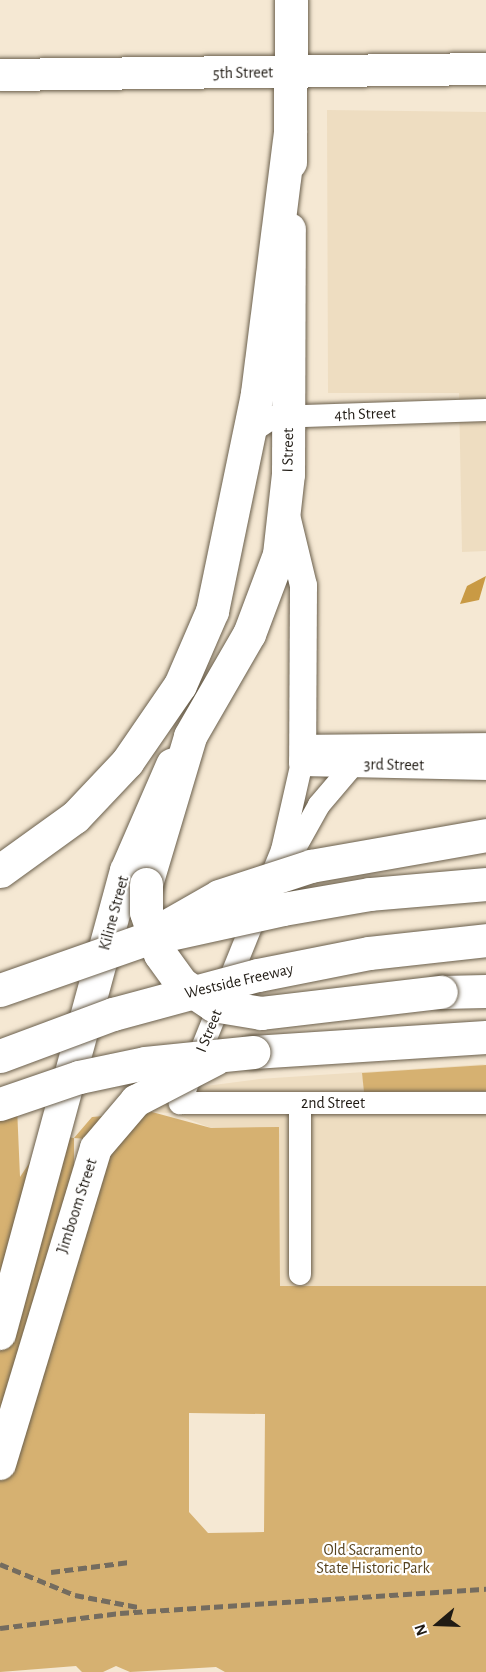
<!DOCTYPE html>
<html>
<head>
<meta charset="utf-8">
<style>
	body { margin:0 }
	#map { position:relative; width:486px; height:1672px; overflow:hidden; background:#f5e8d3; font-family:"Alegreya Sans",sans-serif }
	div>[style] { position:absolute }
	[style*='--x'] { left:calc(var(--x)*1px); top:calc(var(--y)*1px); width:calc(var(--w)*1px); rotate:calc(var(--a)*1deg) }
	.built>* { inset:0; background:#eeddc1 }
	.green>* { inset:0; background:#d6b171 }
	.water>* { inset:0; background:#c99a44 }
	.roads { filter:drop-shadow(0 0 2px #6a5f4c) drop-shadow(0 0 2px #6a5f4c) }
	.minor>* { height:22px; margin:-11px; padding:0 11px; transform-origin:11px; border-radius:11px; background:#fff }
	.tertiary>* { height:27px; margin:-13.5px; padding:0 13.5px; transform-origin:13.5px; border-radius:13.5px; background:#fff }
	.secondary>* { height:32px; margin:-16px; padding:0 16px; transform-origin:16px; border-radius:16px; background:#fff }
	.primary>* { height:33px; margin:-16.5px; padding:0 16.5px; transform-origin:16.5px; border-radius:16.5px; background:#fff }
	.motorway>* { height:33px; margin:-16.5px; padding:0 16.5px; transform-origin:16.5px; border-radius:16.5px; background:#fff }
	.rail>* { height:4.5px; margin-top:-2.25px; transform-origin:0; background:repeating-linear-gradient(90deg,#746c5f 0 9px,transparent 0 13.5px) }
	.bridges { filter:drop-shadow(0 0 2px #6a5f4c) drop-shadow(0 0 2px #6a5f4c) }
	.secondary-bridge>* { height:32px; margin:-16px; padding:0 16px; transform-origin:16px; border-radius:16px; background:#fff }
	.motorway-bridge>* { height:33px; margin:-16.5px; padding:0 16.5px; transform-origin:16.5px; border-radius:16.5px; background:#fff }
	span { translate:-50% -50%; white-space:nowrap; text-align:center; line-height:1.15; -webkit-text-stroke:4.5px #fff; paint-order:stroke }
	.street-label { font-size:16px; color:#201b14 }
	.park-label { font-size:16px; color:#584420 }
	.north { position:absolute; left:408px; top:1594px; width:60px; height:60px; -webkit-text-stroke:4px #fff; paint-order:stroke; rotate:251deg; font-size:16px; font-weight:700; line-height:24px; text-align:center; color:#201b14 }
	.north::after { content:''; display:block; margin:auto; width:21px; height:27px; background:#201b14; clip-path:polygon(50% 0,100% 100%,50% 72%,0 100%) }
</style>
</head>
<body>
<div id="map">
	<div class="built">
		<i style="clip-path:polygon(327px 110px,486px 112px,486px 551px,462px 552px,459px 393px,328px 393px)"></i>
		<i style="clip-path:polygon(486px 1064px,472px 1068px,362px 1073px,365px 1092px,486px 1091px,486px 1286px,280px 1286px,279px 1128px,211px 1128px,172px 1113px,146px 1112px,206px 1086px,259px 1079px)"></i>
	</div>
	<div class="green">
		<i style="clip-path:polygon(486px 1065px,486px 1091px,364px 1092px,362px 1073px)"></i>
		<i style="clip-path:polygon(evenodd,0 1107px,17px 1107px,20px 1177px,48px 1135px,74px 1138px,92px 1117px,152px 1112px,211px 1128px,279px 1127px,280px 1286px,486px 1286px,486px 1672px,225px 1672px,216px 1667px,130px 1672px,116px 1666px,103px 1672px,82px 1672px,76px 1666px,0 1672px,0 1107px,74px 1138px,116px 1141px,74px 1228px,74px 1138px,0 1107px,189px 1413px,265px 1414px,264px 1532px,208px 1533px,189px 1512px,189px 1413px)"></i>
	</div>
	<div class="water">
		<i style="clip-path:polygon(486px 576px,479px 600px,460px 604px,467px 586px)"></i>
	</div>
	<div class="roads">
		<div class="minor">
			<i style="--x:250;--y:433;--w:29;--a:-34"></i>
			<i style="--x:274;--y:417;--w:212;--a:-1.9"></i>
			<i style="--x:303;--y:746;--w:183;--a:-0.6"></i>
			<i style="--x:302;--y:762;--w:90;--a:102.8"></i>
			<i style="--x:282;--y:850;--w:273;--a:112"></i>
			<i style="--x:180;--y:1103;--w:306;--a:0"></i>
			<i style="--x:284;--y:868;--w:72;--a:-60.9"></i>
			<i style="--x:319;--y:805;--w:54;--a:-49.5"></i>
			<i style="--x:300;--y:1103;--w:171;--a:90"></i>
		</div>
		<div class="tertiary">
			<i style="--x:287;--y:519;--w:68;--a:76.4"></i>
			<i style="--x:303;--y:585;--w:177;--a:90.3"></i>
			<i style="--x:302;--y:762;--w:184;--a:1.2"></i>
		</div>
		<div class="secondary">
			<i style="--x:0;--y:75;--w:486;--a:-0.7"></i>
			<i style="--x:0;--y:1334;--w:480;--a:-74.8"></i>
			<i style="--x:126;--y:871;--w:116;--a:-66.5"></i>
		</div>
		<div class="primary">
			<i style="--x:290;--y:162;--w:162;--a:-89.6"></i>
			<i style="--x:190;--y:736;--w:118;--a:-60"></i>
			<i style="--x:249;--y:634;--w:85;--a:-69.4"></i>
			<i style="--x:279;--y:554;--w:81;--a:-83.6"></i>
			<i style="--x:288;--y:474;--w:245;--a:-89.8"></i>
			<i style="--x:253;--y:1052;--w:233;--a:-3.7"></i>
		</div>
		<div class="motorway">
			<i style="--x:0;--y:871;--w:92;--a:-35.8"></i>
			<i style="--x:75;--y:817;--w:76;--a:-46.6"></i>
			<i style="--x:127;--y:762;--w:93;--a:-55.5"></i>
			<i style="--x:180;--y:685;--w:81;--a:-66.6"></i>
			<i style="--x:212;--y:611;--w:223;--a:-78.3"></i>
			<i style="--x:257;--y:393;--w:262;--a:-82.8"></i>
			<i style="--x:146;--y:884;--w:154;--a:-73.4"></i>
			<i style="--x:441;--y:992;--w:45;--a:-1.3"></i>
		</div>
	</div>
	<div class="rail">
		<i style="--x:0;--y:1564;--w:81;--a:22.5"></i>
		<i style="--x:75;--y:1595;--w:64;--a:10.8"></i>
		<i style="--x:51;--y:1572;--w:79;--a:-7.3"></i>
		<i style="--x:0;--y:1628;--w:121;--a:-7.1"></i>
		<i style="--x:120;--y:1613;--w:367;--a:-3.8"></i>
	</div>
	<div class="bridges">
		<div class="secondary-bridge">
			<i style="--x:0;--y:1464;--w:330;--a:-73.1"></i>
			<i style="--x:96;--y:1148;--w:62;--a:-49.6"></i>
			<i style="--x:136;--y:1101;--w:89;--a:-27.4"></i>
		</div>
		<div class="motorway-bridge">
			<i style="--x:146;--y:884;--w:28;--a:90"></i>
			<i style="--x:146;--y:912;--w:44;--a:71.6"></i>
			<i style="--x:160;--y:954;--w:37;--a:54"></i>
			<i style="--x:182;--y:984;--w:37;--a:34"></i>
			<i style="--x:213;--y:1005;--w:49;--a:9.5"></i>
			<i style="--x:261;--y:1013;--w:181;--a:-6.7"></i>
			<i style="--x:170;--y:924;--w:56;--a:-29.7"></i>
			<i style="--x:219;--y:896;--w:97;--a:-18.1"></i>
			<i style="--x:311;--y:866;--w:178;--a:-10"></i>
			<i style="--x:0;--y:990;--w:151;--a:-19.3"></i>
			<i style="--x:143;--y:940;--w:143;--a:-12.5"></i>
			<i style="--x:283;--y:909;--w:88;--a:-9.8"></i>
			<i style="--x:370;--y:894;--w:116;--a:-4.9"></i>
			<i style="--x:0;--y:1056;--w:121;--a:-20.4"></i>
			<i style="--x:113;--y:1014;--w:150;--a:-15.1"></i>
			<i style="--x:258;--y:975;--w:113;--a:-11.2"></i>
			<i style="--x:369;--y:953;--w:118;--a:-6.3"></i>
			<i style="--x:0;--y:1104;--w:83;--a:-18.9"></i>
			<i style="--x:79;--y:1077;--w:67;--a:-12"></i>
			<i style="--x:145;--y:1063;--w:109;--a:-5.8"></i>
		</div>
	</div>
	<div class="street-label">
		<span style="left:243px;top:73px;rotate:-1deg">5th Street</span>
		<span style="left:365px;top:414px;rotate:-2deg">4th Street</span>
		<span style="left:288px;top:450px;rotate:-89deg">I Street</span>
		<span style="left:394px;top:765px;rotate:1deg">3rd Street</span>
		<span style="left:114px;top:913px;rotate:-75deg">Kiline Street</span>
		<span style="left:239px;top:981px;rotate:-13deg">Westside Freeway</span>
		<span style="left:209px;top:1031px;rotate:-68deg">I Street</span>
		<span style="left:333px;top:1103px">2nd Street</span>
		<span style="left:77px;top:1206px;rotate:-72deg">Jimboom Street</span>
	</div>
	<div class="park-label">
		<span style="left:373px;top:1559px">Old Sacramento<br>State Historic Park</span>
	</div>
	<div class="north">N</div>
</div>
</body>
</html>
